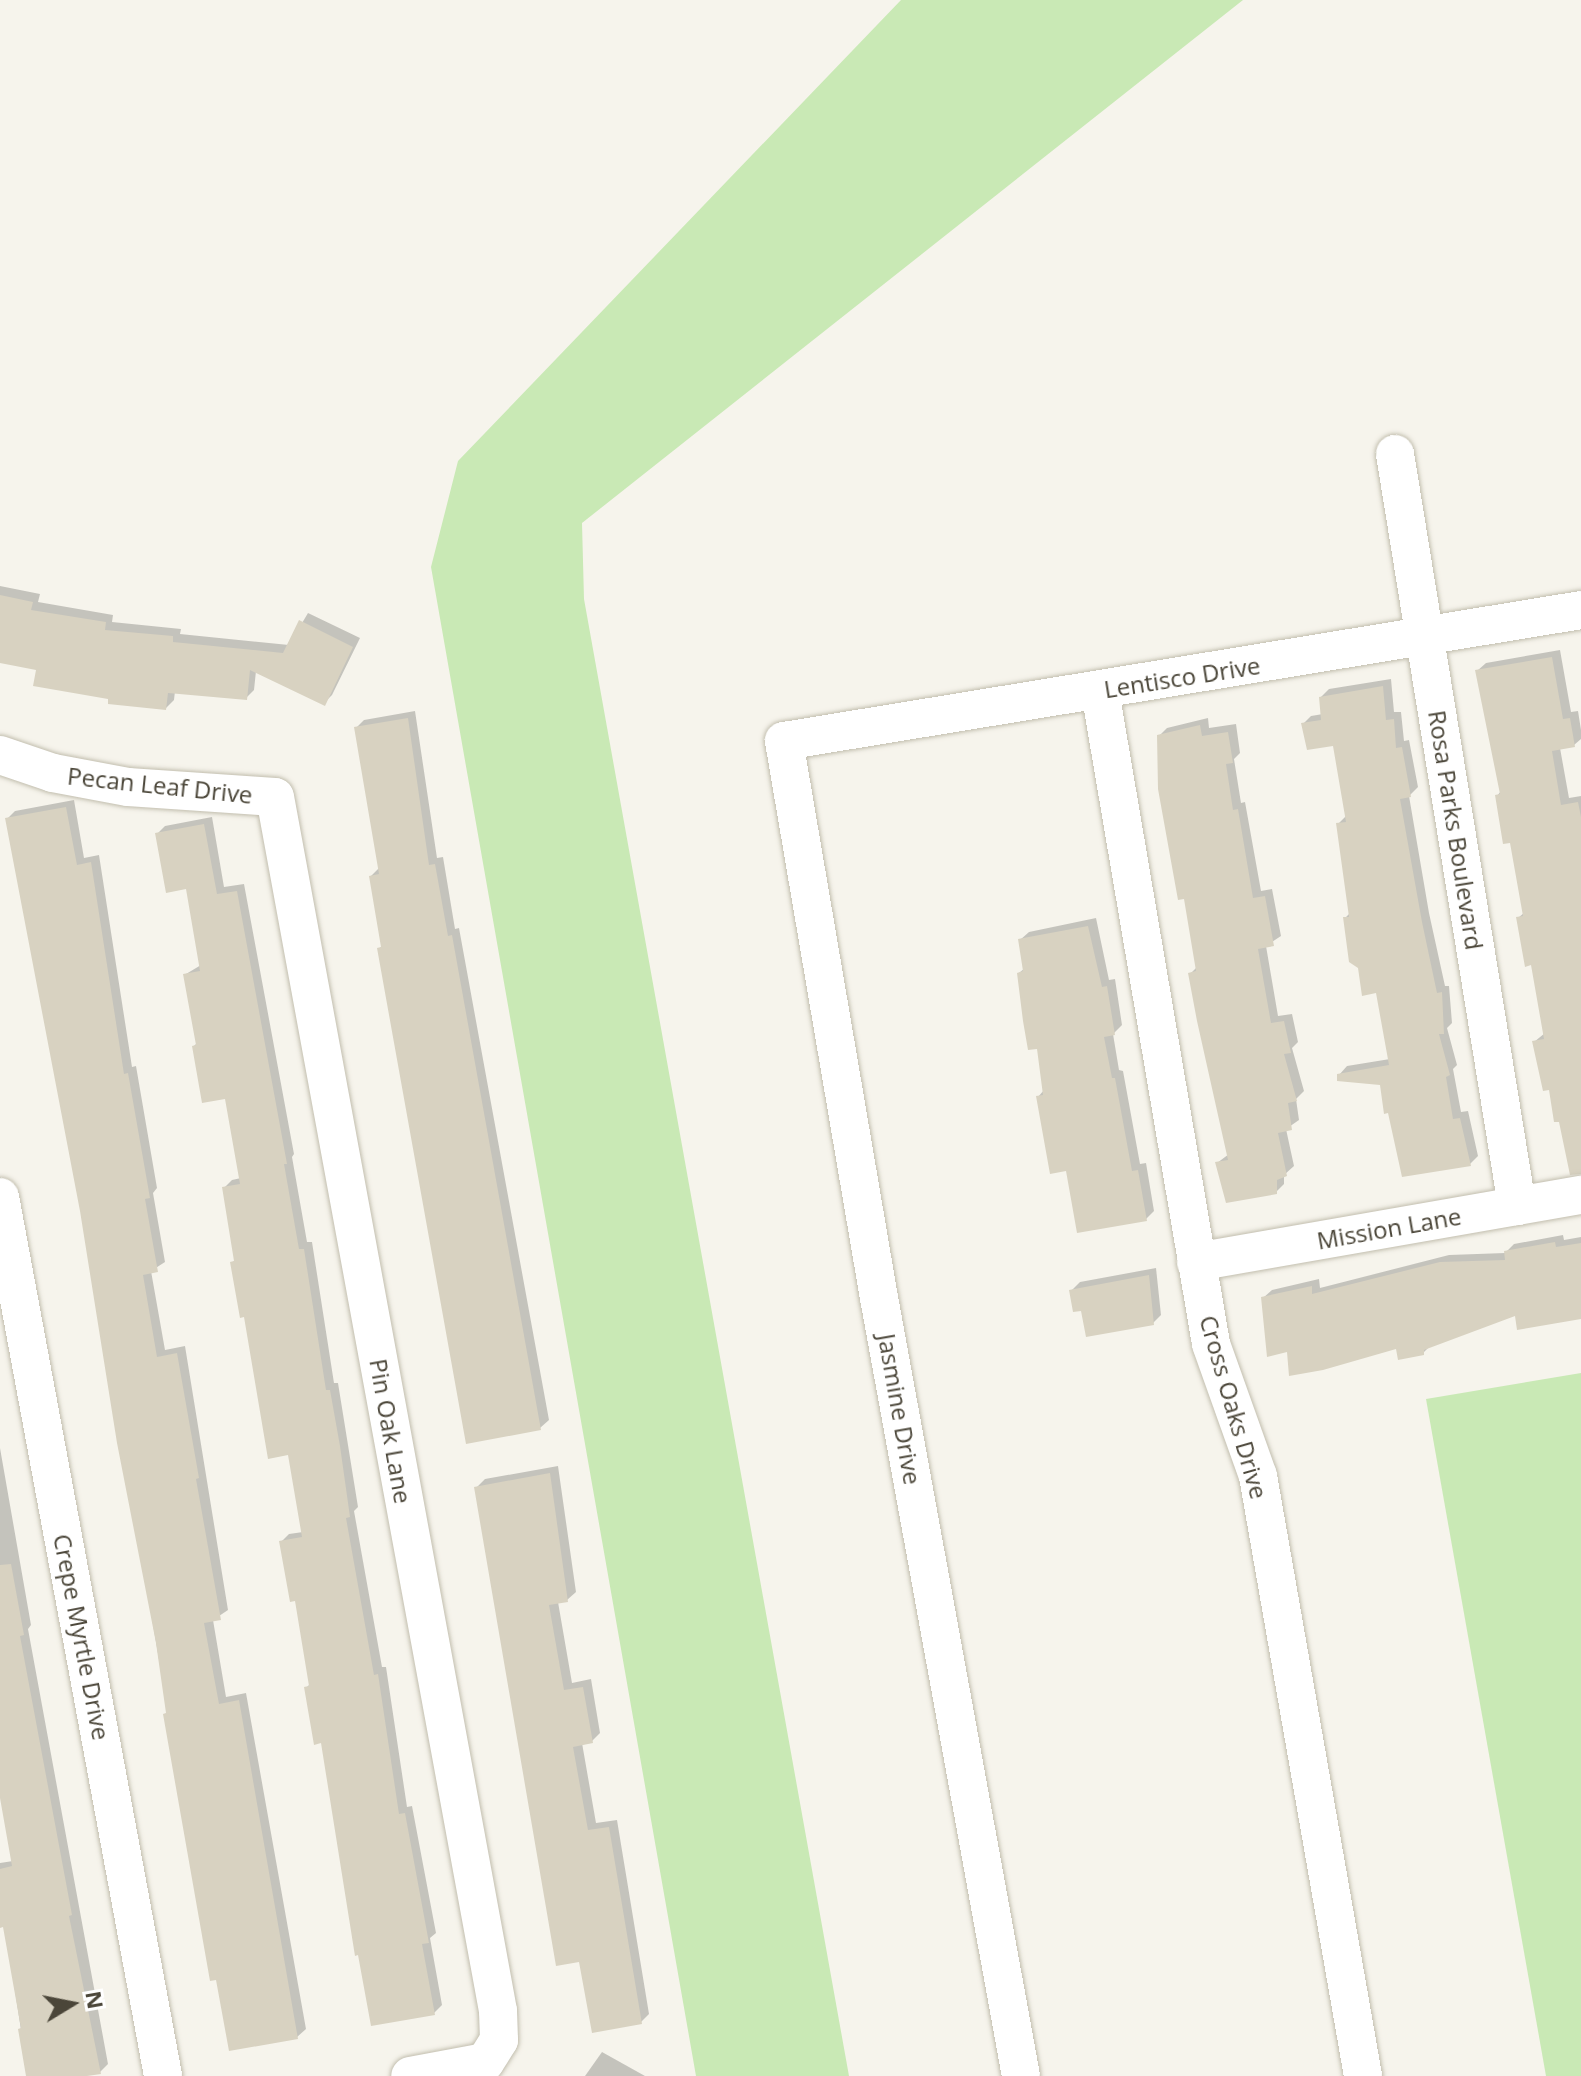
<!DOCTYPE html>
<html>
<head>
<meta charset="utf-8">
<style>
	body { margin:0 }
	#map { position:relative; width:1581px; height:2076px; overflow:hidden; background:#f6f4ec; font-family:"Open Sans",sans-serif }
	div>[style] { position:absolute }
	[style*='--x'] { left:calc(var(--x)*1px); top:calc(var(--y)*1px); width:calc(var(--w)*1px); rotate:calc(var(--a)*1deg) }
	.green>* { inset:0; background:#c9e9b5 }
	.shadow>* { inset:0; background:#0003 }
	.building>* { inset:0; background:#d8d2c1 }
	.roads { filter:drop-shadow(0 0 2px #c2beae) drop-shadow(0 0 2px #c2beae) }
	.minor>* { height:38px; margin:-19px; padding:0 19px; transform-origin:19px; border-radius:19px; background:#fff }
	span { translate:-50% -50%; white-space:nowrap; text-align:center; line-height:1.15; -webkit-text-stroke:6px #fff; paint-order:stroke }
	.street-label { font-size:24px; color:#4b4639 }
	.north { position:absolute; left:32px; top:1964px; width:80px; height:80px; -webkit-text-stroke:6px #fff; paint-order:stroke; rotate:80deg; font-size:22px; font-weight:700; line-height:32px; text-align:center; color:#4b4639 }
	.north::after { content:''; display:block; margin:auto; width:28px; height:36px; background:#4b4639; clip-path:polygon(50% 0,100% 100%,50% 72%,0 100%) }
</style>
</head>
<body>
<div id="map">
	<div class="green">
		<i style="clip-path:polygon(901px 0,1243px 0,582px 523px,584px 599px,849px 2076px,696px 2076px,431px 567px,458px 461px)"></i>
		<i style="clip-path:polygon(1581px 1373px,1581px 2076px,1546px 2076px,1426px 1399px)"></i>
	</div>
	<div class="shadow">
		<i style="clip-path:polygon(0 586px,40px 594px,38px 602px,113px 615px,112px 622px,181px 629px,180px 634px,289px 645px,308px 613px,360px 638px,332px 695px,324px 703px,256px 671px,254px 690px,246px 698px,175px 691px,174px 700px,166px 708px,38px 668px,0 661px)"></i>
		<i style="clip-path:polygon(1560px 650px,1571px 712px,1578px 711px,1581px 730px,1581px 739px,1574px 745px,1560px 748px,1569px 798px,1581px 796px,1581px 1140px,1551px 1087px,1534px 1042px,1545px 1033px,1533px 963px,1518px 918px,1525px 912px,1512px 841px,1497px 796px,1501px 791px,1477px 671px,1486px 663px)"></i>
		<i style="clip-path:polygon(1391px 679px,1394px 712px,1401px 712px,1404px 741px,1409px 740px,1418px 787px,1409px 796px,1429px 913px,1445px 986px,1449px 986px,1452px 1023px,1447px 1028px,1457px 1065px,1453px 1069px,1461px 1112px,1468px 1111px,1478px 1156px,1470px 1164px,1382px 1083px,1339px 1075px,1347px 1066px,1390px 1059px,1378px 990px,1360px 967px,1345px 918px,1350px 913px,1338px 824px,1347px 815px,1334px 744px,1303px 724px,1311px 716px,1323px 714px,1321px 697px,1329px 689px)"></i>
		<i style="clip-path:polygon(415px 711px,437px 858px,443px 857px,455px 929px,459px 928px,549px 1420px,540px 1428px,379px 949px,383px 945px,371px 876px,380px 867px,356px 728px,364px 720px)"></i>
		<i style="clip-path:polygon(1208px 718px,1209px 728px,1236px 724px,1240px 753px,1234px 759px,1241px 803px,1245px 802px,1261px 891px,1272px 889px,1281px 936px,1266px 946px,1278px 1016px,1292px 1014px,1298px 1042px,1292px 1048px,1304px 1091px,1296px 1099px,1299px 1120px,1286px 1129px,1294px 1166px,1284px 1175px,1284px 1184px,1276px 1192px,1217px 1163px,1229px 1154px,1191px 973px,1198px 966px,1159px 736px,1167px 728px)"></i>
		<i style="clip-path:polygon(74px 800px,84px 858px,99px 855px,132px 1067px,136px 1066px,157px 1188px,153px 1193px,165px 1262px,151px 1271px,165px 1350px,185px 1346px,228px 1610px,213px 1620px,226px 1697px,246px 1693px,306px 2029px,297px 2037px,168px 1712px,96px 1292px,7px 819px,15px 811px)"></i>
		<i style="clip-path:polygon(212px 817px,224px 887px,244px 884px,294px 1154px,292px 1157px,307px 1242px,312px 1242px,334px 1383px,338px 1383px,358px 1507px,354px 1511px,382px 1667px,386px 1667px,407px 1807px,412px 1806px,436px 1933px,430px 1938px,442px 2005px,434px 2013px,323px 1741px,306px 1688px,311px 1683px,296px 1599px,281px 1542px,289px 1534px,303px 1532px,289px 1453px,233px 1262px,236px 1259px,224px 1188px,232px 1180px,241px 1178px,226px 1097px,194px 1046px,198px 1042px,186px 974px,201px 965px,188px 887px,157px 834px,165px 826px)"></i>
		<i style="clip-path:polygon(1096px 918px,1109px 980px,1115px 979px,1122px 1025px,1113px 1034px,1119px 1070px,1123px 1071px,1140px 1164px,1146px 1163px,1154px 1211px,1146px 1219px,1068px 1168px,1038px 1097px,1044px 1090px,1039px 1046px,1019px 973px,1025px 968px,1020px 940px,1029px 932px)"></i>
		<i style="clip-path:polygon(1563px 1235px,1564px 1240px,1581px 1237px,1581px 1318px,1516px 1313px,1430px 1346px,1423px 1353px,1397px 1347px,1289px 1350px,1263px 1298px,1272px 1290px,1319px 1279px,1320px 1288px,1449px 1255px,1505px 1253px,1514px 1244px)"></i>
		<i style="clip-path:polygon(1156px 1268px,1161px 1315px,1153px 1323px,1083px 1309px,1071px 1291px,1080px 1282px)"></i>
		<i style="clip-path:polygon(0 1448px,31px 1625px,28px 1629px,108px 2064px,100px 2072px,76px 2076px,28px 2076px,5px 1925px,0 1922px,0 1863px,13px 1861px,0 1787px)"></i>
		<i style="clip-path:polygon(558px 1466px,576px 1592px,567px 1600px,558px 1602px,572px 1683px,591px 1679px,600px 1733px,592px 1741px,582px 1743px,596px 1823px,617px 1820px,649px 2014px,641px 2022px,581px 1960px,476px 1488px,485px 1479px)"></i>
		<i style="clip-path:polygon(602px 2052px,645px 2076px,585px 2076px)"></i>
	</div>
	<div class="building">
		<i style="clip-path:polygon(0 595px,33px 602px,31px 610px,106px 622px,105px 630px,173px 636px,173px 642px,283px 653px,299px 620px,353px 647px,325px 706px,250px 670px,247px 700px,168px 693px,166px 710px,108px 704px,108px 699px,33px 686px,36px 670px,0 663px)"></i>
		<i style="clip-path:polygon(1552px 657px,1563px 719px,1570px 718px,1575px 747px,1552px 751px,1561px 805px,1578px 802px,1581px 817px,1581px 1174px,1570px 1175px,1559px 1122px,1554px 1122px,1549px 1090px,1543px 1091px,1532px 1041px,1544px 1039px,1531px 965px,1525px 967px,1516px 917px,1523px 916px,1510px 843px,1503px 844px,1495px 795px,1500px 794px,1475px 670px)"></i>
		<i style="clip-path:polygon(1383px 686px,1386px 720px,1394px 719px,1396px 748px,1402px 747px,1411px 797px,1400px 799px,1422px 922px,1437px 993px,1442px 992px,1444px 1034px,1439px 1034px,1450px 1075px,1446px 1077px,1453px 1119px,1460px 1118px,1471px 1166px,1402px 1177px,1388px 1113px,1384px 1114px,1380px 1085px,1337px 1081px,1337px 1074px,1389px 1065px,1376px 993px,1362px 996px,1358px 968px,1349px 962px,1343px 917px,1349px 917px,1336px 823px,1346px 822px,1333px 746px,1307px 750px,1301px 723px,1321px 720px,1319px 697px)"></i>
		<i style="clip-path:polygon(408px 718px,429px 865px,435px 864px,448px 936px,452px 935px,541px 1430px,466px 1444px,377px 948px,381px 947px,369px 876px,379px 874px,354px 727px)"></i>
		<i style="clip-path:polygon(1200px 725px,1202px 736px,1228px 732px,1233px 763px,1226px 764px,1233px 810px,1238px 809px,1253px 898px,1265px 896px,1274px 946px,1258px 949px,1271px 1023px,1284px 1021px,1291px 1053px,1284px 1054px,1297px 1101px,1288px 1103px,1292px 1130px,1278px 1133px,1287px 1176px,1277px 1180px,1277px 1194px,1226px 1203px,1215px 1162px,1228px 1160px,1197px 1021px,1188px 973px,1196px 971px,1184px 899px,1178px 900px,1158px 789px,1157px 735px)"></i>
		<i style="clip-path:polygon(66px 807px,77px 865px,91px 862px,124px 1074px,128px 1073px,150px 1198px,145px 1199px,158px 1272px,143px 1275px,157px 1357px,177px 1353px,199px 1478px,196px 1479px,221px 1620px,204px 1623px,219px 1704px,239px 1700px,298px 2039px,229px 2051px,216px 1980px,210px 1981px,163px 1714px,166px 1713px,156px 1643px,117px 1443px,80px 1211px,5px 818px)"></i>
		<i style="clip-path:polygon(204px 824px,217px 894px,237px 891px,287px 1164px,284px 1164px,299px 1249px,304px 1249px,326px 1390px,330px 1390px,340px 1446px,350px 1517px,346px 1518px,374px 1675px,378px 1674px,399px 1814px,405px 1813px,429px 1943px,422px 1944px,435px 2015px,371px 2026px,358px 1955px,355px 1956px,321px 1743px,314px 1745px,304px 1687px,309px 1686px,295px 1601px,290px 1602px,279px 1541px,302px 1537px,288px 1455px,268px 1459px,244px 1317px,240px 1318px,230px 1262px,234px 1261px,222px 1187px,240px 1184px,225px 1099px,202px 1103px,192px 1046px,196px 1045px,183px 974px,200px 971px,186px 889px,166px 893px,155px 833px)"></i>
		<i style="clip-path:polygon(1088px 926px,1102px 987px,1107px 986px,1115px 1035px,1104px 1037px,1112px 1078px,1115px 1078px,1132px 1171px,1138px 1170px,1147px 1221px,1077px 1233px,1066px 1171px,1050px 1174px,1036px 1096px,1043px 1095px,1037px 1049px,1028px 1050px,1023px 1021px,1017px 973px,1023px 971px,1018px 939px)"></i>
		<i style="clip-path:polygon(1555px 1242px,1556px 1247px,1581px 1243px,1581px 1319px,1517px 1330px,1515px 1316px,1424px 1350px,1424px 1355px,1398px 1360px,1396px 1349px,1323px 1370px,1289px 1376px,1287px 1352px,1267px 1357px,1261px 1297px,1312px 1286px,1312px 1294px,1440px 1262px,1505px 1260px,1504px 1251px)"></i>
		<i style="clip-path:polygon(1149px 1275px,1154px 1325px,1086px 1337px,1081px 1311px,1073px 1312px,1069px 1290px)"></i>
		<i style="clip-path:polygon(550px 1473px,568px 1602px,549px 1605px,564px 1690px,583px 1687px,593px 1743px,573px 1747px,588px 1830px,609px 1827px,642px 2024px,592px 2033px,579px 1962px,556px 1966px,474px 1487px)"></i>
		<i style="clip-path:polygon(11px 1564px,24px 1635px,20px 1636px,72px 1915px,69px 1916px,101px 2074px,87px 2076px,26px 2076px,18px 2029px,21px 2028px,3px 1927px,0 1928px,0 1869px,12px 1866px,0 1798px,0 1565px)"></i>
	</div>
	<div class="roads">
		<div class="minor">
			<i style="--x:1395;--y:454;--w:762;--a:80.78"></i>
			<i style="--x:1100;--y:691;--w:662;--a:80.35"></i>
			<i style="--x:1211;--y:1344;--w:140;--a:70.4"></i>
			<i style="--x:1258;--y:1476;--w:609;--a:80.07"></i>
			<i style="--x:0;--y:755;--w:56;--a:18.8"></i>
			<i style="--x:53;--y:773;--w:76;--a:10.6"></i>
			<i style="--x:128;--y:787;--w:147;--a:3.9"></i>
			<i style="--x:275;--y:797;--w:1234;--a:79.59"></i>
			<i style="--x:498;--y:2011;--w:29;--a:88"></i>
			<i style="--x:499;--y:2040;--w:26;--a:122"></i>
			<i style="--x:485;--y:2062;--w:76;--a:169.4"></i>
			<i style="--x:0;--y:1197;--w:894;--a:79.49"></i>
			<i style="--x:1196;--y:1262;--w:391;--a:-9.9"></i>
			<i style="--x:1021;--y:2076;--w:791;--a:-100.34"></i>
			<i style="--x:879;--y:1298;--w:565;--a:-99.68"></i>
			<i style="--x:784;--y:741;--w:808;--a:-9.33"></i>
		</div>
	</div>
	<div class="street-label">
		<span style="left:1182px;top:677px;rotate:-9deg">Lentisco Drive</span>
		<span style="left:160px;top:785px;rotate:6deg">Pecan Leaf Drive</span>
		<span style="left:1456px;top:830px;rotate:81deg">Rosa Parks Boulevard</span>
		<span style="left:1389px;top:1228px;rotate:-10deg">Mission Lane</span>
		<span style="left:1234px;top:1407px;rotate:74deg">Cross Oaks Drive</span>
		<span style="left:900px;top:1409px;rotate:80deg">Jasmine Drive</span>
		<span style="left:391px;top:1431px;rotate:80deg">Pin Oak Lane</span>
		<span style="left:82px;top:1637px;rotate:79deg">Crepe Myrtle Drive</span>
	</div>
	<div class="north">N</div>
</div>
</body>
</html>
